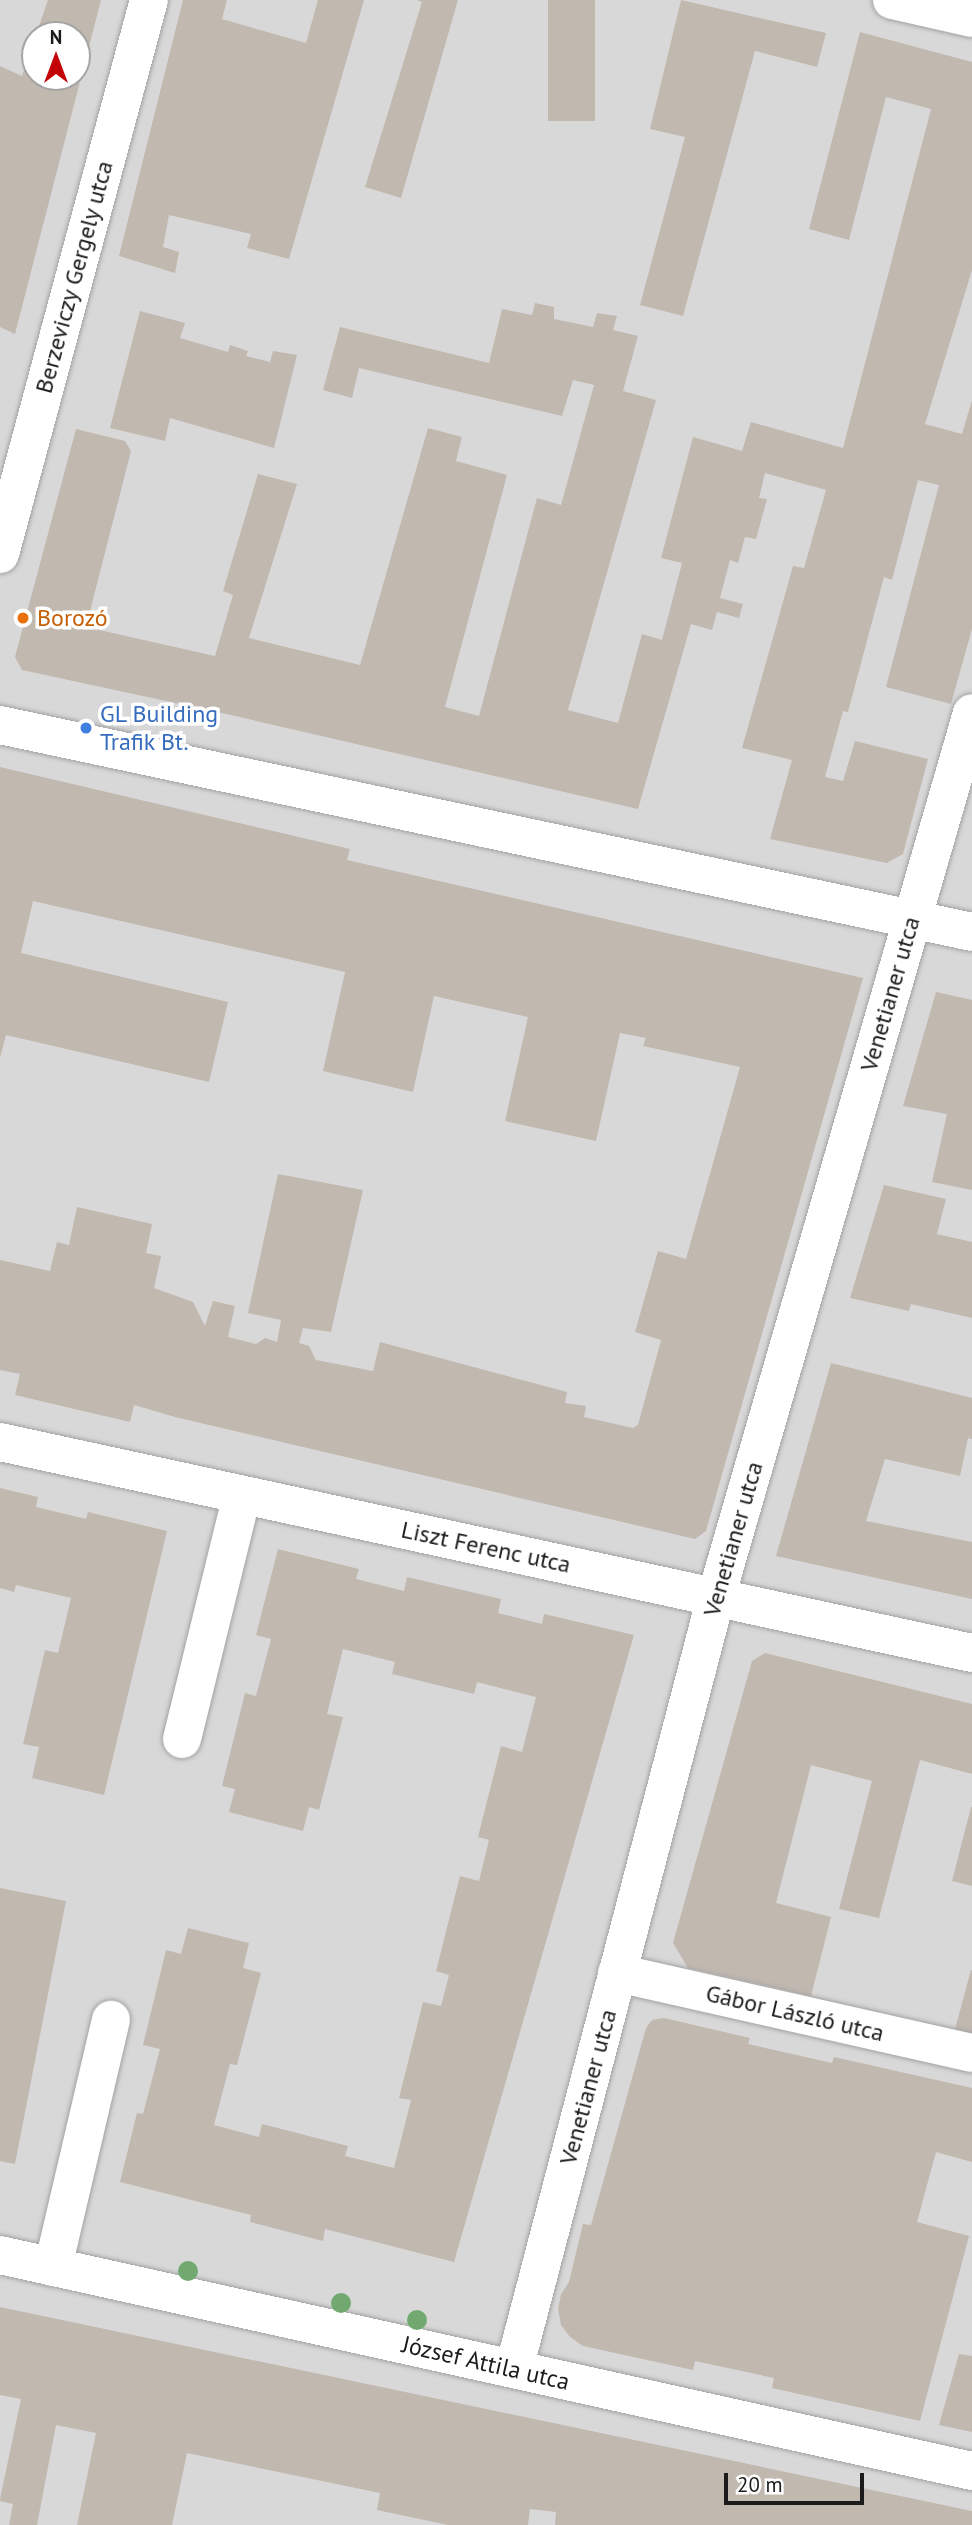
<!DOCTYPE html>
<html>
<head>
<meta charset="utf-8">
<style>
	body { margin:0 }
	#map { position:relative; width:972px; height:2525px; overflow:hidden; background:#ece8e0; font-family:"PT Sans",sans-serif }
	div>[style] { position:absolute }
	[style*='--x'] { left:calc(var(--x)*1px); top:calc(var(--y)*1px); width:calc(var(--w)*1px); rotate:calc(var(--a)*1deg) }
	.residential>* { inset:0; background:#d9d8d8 }
	.building>* { inset:0; background:#c1b8b0; transform-origin:0 0 }
	.roads { filter:drop-shadow(0 0 2px #a2a2a2) drop-shadow(0 0 2px #a2a2a2) }
	.minor>* { height:38px; margin:-19px; padding:0 19px; transform-origin:19px; border-radius:19px; background:#fff }
	.trees>* { width:20px; height:20px; margin:-10px; border-radius:50%; background:#71a970 }
	.dots>* { width:19px; height:19px; translate:-50% -50%; box-sizing:border-box; border:4px solid #fff; border-radius:50% }
	span { translate:-50% -50%; white-space:nowrap; text-align:center; line-height:1.15; -webkit-text-stroke:7px #fff; paint-order:stroke }
	.street-label { font-size:24px; color:#1b1b1b }
	.food-label { font-size:24px; color:#c56008 }
	.left { translate:0 -50%; text-align:left }
	.shop-label { font-size:24px; color:#366cbe }
	.north { position:absolute; left:21px; top:21px; width:70px; height:70px; box-sizing:border-box; background:#fff; border:2px solid #a4a4a4; border-radius:50%; rotate:0deg; font-size:19px; font-weight:700; line-height:28px; text-align:center; color:#1b1b1b }
	.north::after { content:''; display:block; margin:auto; width:24px; height:32px; background:#c20406; clip-path:polygon(50% 0,100% 100%,50% 72%,0 100%) }
	.scale { position:absolute; left:724px; top:2473px; width:140px; height:32px; box-sizing:border-box; border:4px solid #1b1b1b; border-top:0; padding-left:9px; font-size:21px; line-height:24px; white-space:nowrap; color:#1b1b1b; -webkit-text-stroke:5px #fff; paint-order:stroke }
</style>
</head>
<body>
<div id="map">
	<div class="residential">
		<i style="clip-path:polygon(evenodd,0 0,972px 0,972px 2525px,0 2525px,0 0,35px 35px,77px 35px,77px 77px,35px 77px,35px 35px)"></i>
	</div>
	<div class="building">
		<i style="clip-path:polygon(48px 0,101px 0,15px 334px,0 327px,0 66px,22px 76px,35px 39px,35px 77px,77px 77px,77px 35px,36px 35px)"></i>
		<i style="clip-path:polygon(183px 0,227px 0,222px 19px,306px 43px,318px 0,364px 0,289px 259px,247px 248px,251px 234px,169px 215px,163px 247px,179px 252px,175px 273px,119px 256px)"></i>
		<i style="clip-path:polygon(417px 0,458px 0,401px 198px,365px 187px,422px 2px)"></i>
		<i style="left:548px;top:0;width:47px;height:121px"></i>
		<i style="clip-path:polygon(681px 0,826px 33px,817px 67px,755px 51px,683px 316px,640px 305px,685px 137px,650px 129px)"></i>
		<i style="clip-path:polygon(860px 32px,972px 62px,972px 270px,925px 424px,962px 434px,972px 400px,972px 629px,951px 704px,886px 687px,939px 485px,918px 480px,892px 580px,884px 577px,848px 712px,843px 711px,825px 777px,843px 781px,855px 741px,928px 759px,903px 854px,887px 863px,770px 839px,792px 760px,742px 748px,793px 566px,804px 568px,826px 490px,765px 473px,759px 498px,767px 499px,756px 539px,745px 537px,738px 563px,730px 560px,720px 598px,743px 604px,739px 618px,717px 612px,712px 630px,691px 624px,638px 809px,222px 713px,22px 670px,15px 657px,76px 429px,125px 441px,131px 451px,86px 627px,215px 656px,233px 595px,223px 591px,258px 474px,297px 484px,249px 638px,360px 665px,428px 428px,462px 437px,456px 461px,507px 475px,445px 707px,479px 716px,537px 498px,561px 505px,594px 385px,573px 380px,562px 416px,359px 368px,352px 398px,323px 390px,340px 327px,489px 363px,502px 309px,532px 315px,535px 303px,554px 307px,554px 319px,593px 327px,597px 313px,617px 316px,613px 330px,638px 336px,623px 391px,656px 400px,568px 710px,618px 723px,642px 634px,662px 640px,682px 563px,661px 558px,693px 437px,742px 451px,751px 422px,843px 448px,931px 109px,886px 97px,849px 240px,809px 229px)"></i>
		<i style="clip-path:polygon(140px 311px,185px 323px,180px 338px,228px 352px,230px 345px,248px 351px,246px 356px,270px 362px,273px 351px,297px 355px,274px 448px,170px 418px,165px 441px,110px 428px)"></i>
		<i style="clip-path:polygon(0 767px,350px 849px,347px 860px,863px 978px,706px 1531px,695px 1539px,175px 1417px,134px 1405px,130px 1422px,15px 1395px,20px 1374px,0 1370px,0 1260px,50px 1271px,57px 1242px,69px 1245px,77px 1207px,152px 1224px,146px 1253px,161px 1256px,154px 1288px,193px 1302px,205px 1326px,213px 1301px,235px 1306px,228px 1337px,256px 1344px,265px 1338px,277px 1342px,281px 1320px,248px 1313px,278px 1174px,363px 1190px,331px 1332px,303px 1328px,299px 1343px,309px 1346px,316px 1360px,373px 1371px,380px 1342px,567px 1392px,565px 1403px,586px 1406px,584px 1417px,633px 1428px,638px 1425px,661px 1340px,635px 1332px,658px 1251px,686px 1259px,740px 1067px,643px 1046px,646px 1038px,620px 1033px,596px 1141px,505px 1121px,528px 1017px,434px 996px,413px 1092px,323px 1071px,345px 972px,33px 901px,21px 953px,228px 1002px,209px 1082px,6px 1035px,0 1058px)"></i>
		<i style="clip-path:polygon(936px 992px,972px 1000px,972px 1190px,932px 1182px,947px 1114px,903px 1106px)"></i>
		<i style="clip-path:polygon(884px 1185px,946px 1199px,937px 1234px,972px 1242px,972px 1318px,911px 1304px,909px 1311px,850px 1298px)"></i>
		<i style="clip-path:polygon(831px 1363px,972px 1398px,972px 1439px,968px 1438px,960px 1476px,885px 1459px,866px 1521px,972px 1542px,972px 1599px,776px 1556px)"></i>
		<i style="clip-path:polygon(0 1488px,38px 1497px,36px 1507px,86px 1519px,88px 1512px,167px 1531px,104px 1795px,32px 1778px,39px 1747px,23px 1744px,45px 1650px,58px 1653px,71px 1598px,16px 1585px,14px 1592px,0 1588px)"></i>
		<i style="clip-path:polygon(278px 1549px,359px 1569px,356px 1579px,404px 1591px,407px 1577px,501px 1599px,498px 1613px,542px 1624px,544px 1614px,634px 1635px,454px 2262px,325px 2229px,323px 2241px,250px 2222px,251px 2215px,120px 2182px,137px 2113px,143px 2114px,160px 2049px,143px 2045px,166px 1950px,181px 1954px,188px 1928px,249px 1943px,243px 1968px,261px 1973px,237px 2065px,230px 2064px,214px 2125px,259px 2137px,262px 2124px,348px 2146px,345px 2156px,394px 2168px,411px 2100px,399px 2098px,423px 2002px,441px 2006px,449px 1975px,436px 1971px,460px 1876px,479px 1881px,489px 1840px,478px 1837px,501px 1746px,522px 1752px,536px 1697px,477px 1682px,474px 1694px,392px 1674px,395px 1662px,343px 1649px,327px 1714px,343px 1717px,319px 1810px,309px 1807px,303px 1831px,229px 1812px,235px 1789px,222px 1786px,245px 1693px,256px 1696px,271px 1639px,256px 1635px)"></i>
		<i style="clip-path:polygon(765px 1653px,972px 1704px,972px 1774px,920px 1760px,879px 1918px,839px 1909px,872px 1781px,811px 1765px,776px 1903px,831px 1917px,811px 1996px,688px 1968px,673px 1943px,752px 1661px)"></i>
		<i style="clip-path:polygon(971px 1807px,972px 1807px,972px 1886px,952px 1881px)"></i>
		<i style="clip-path:polygon(0 1888px,66px 1901px,15px 2164px,0 2161px)"></i>
		<i style="clip-path:polygon(971px 1970px,972px 1970px,972px 2033px,955px 2029px)"></i>
		<i style="clip-path:polygon(664px 2018px,750px 2038px,748px 2044px,832px 2063px,834px 2057px,972px 2088px,972px 2162px,936px 2152px,917px 2222px,969px 2236px,920px 2421px,772px 2388px,774px 2378px,695px 2361px,693px 2370px,583px 2346px,570px 2337px,561px 2325px,558px 2309px,561px 2294px,569px 2282px,583px 2224px,591px 2225px,646px 2028px,652px 2020px)"></i>
		<i style="clip-path:polygon(0 2307px,972px 2511px,972px 2525px,555px 2525px,556px 2512px,530px 2509px,528px 2525px,448px 2525px,377px 2510px,380px 2493px,187px 2453px,172px 2525px,77px 2525px,96px 2433px,56px 2425px,37px 2525px,9px 2525px,13px 2504px,0 2501px,0 2499px,21px 2399px,0 2395px)"></i>
		<i style="clip-path:polygon(959px 2354px,972px 2356px,972px 2432px,939px 2425px)"></i>
	</div>
	<div class="roads">
		<div class="minor">
			<i style="--x:892;--y:0;--w:82;--a:12.7"></i>
			<i style="--x:0;--y:554;--w:574;--a:-74.95"></i>
			<i style="--x:0;--y:725;--w:994;--a:12.02"></i>
			<i style="--x:0;--y:1442;--w:995;--a:12.25"></i>
			<i style="--x:182;--y:1739;--w:251;--a:-76.2"></i>
			<i style="--x:617;--y:1973;--w:364;--a:12.7"></i>
			<i style="--x:0;--y:2255;--w:996;--a:12.53"></i>
			<i style="--x:53;--y:2267;--w:254;--a:-76.8"></i>
			<i style="--x:514;--y:2369;--w:798;--a:-75.34"></i>
			<i style="--x:716;--y:1597;--w:920;--a:-73.85"></i>
		</div>
	</div>
	<div class="trees">
		<i style="left:188px;top:2271px"></i>
		<i style="left:341px;top:2303px"></i>
		<i style="left:417px;top:2320px"></i>
	</div>
	<div class="dots">
		<i style="left:23px;top:618px;background:#e8710a"></i>
		<i style="left:86px;top:728px;background:#3f7fe0"></i>
	</div>
	<div class="street-label">
		<span style="left:74px;top:277px;rotate:-75deg">Berzeviczy Gergely utca</span>
		<span style="left:890px;top:994px;rotate:-74deg">Venetianer utca</span>
		<span style="left:733px;top:1539px;rotate:-74deg">Venetianer utca</span>
		<span style="left:486px;top:1547px;rotate:12deg">Liszt Ferenc utca</span>
		<span style="left:795px;top:2013px;rotate:13deg">Gábor László utca</span>
		<span style="left:588px;top:2087px;rotate:-75deg">Venetianer utca</span>
		<span style="left:486px;top:2363px;rotate:13deg">József Attila utca</span>
	</div>
	<div class="food-label">
		<span class="left" style="left:37px;top:618px">Borozó</span>
	</div>
	<div class="shop-label">
		<span class="left" style="left:100px;top:728px">GL Building<br>Trafik Bt.</span>
	</div>
	<div class="north">N</div>
	<div class="scale">20 m</div>
</div>
</body>
</html>
